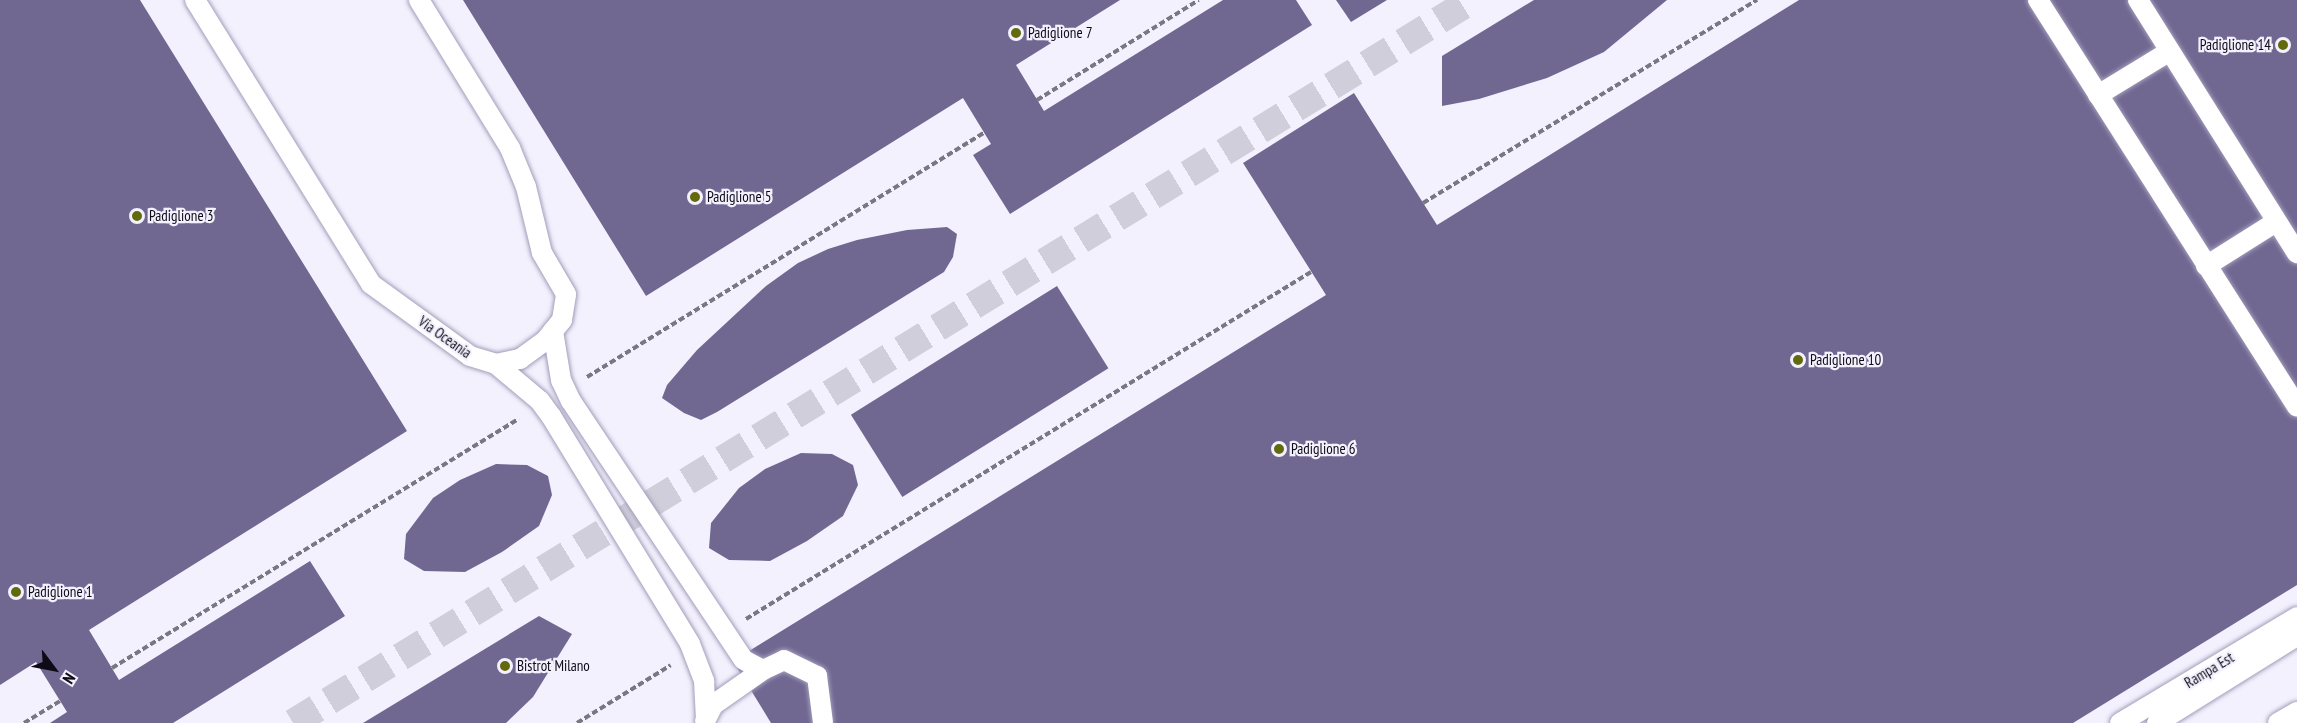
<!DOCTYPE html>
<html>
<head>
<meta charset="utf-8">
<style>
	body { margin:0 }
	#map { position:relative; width:2297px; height:723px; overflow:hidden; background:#f4f1fe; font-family:"PT Sans Narrow",sans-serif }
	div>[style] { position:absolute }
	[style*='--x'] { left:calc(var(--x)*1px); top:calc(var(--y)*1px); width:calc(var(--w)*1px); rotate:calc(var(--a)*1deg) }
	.building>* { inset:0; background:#716892; transform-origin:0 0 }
	.pedestrian-tunnel>* { height:28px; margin-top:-14px; transform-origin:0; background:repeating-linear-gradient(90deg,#d1cedb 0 28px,transparent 0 42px) }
	.path>* { height:4px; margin-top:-2px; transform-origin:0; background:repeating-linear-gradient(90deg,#7a7783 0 6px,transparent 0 9px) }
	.roads { filter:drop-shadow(0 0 2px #a29dba) drop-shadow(0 0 2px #a29dba) }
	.service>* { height:20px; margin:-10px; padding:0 10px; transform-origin:10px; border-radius:10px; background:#fff }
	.dots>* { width:16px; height:16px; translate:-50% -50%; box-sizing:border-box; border:3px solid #f4f1fe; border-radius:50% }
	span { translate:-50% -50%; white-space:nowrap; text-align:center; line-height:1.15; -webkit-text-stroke:4.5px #f4f1fe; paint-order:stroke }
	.poi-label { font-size:15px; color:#0d0b15 }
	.left { translate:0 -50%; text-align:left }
	.right { translate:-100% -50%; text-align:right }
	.street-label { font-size:15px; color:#0d0b15 }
	.north { position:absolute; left:24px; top:639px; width:60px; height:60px; -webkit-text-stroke:4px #f4f1fe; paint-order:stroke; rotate:122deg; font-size:16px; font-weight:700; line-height:24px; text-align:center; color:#0d0b15 }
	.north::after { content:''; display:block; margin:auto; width:21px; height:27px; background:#0d0b15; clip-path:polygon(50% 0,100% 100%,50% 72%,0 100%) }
</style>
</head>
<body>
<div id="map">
	<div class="building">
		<i style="clip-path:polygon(0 0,140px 0,407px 431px,89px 630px,119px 680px,310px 561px,345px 616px,173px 723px,50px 723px,67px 712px,36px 662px,0 685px)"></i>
		<i style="clip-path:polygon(463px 0,1120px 0,1016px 65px,1044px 111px,1223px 0,1296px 0,1312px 25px,1010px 214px,973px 155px,991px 144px,963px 98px,646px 296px)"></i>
		<i style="clip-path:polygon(1336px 0,1387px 0,1351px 22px)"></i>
		<i style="clip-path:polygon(1534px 0,1667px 0,1604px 52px,1547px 78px,1479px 99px,1442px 106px,1442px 56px)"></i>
		<i style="clip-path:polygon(1799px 0,2297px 0,2297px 585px,2073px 723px,771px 723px,733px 661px,1326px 295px,1243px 163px,1354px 93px,1437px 225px)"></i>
		<i style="clip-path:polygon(947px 227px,957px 234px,953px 257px,944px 272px,717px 412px,701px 420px,684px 413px,662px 398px,667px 385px,697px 350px,766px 286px,798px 263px,828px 249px,857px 240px,907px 230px)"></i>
		<i style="left:1057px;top:286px;width:97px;height:243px;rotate:58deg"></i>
		<i style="clip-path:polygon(801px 453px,832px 454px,853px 465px,858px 485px,843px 516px,807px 541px,770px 561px,729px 560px,709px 548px,711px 523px,739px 488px,765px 469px)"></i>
		<i style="clip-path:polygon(496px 464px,527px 465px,548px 476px,552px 495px,539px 526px,502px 552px,465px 572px,424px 571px,404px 559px,406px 534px,433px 498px,460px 480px)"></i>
		<i style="clip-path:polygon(539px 616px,572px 634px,533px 697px,506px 723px,363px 723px)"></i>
	</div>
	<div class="pedestrian-tunnel">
		<i style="--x:293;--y:723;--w:1383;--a:-31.52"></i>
	</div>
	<div class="path">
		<i style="--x:1037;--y:100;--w:190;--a:-31.7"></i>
		<i style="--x:1423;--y:203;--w:391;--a:-31.3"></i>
		<i style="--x:587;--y:377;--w:467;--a:-31.6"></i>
		<i style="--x:746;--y:619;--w:663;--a:-31.56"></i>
		<i style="--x:112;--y:668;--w:477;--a:-31.5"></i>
		<i style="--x:24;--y:723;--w:42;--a:-31.4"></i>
		<i style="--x:577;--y:723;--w:110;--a:-31.7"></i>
	</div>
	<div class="roads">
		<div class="service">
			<i style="--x:195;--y:0;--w:334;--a:58.2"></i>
			<i style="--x:371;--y:284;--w:122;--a:36"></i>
			<i style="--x:470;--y:356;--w:27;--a:17"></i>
			<i style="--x:496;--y:364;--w:25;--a:-12"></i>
			<i style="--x:520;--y:359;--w:31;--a:-36"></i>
			<i style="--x:545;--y:341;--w:27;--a:-51"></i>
			<i style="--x:562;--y:320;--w:26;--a:-81"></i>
			<i style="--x:566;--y:294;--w:48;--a:-120.3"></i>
			<i style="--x:542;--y:253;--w:68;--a:-103.6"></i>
			<i style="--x:526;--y:187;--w:42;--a:-112.3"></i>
			<i style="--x:510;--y:148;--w:174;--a:-121.6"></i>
			<i style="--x:2038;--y:0;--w:482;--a:57.5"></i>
			<i style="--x:2138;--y:0;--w:299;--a:57.9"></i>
			<i style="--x:2098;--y:95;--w:84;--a:-31.4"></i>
			<i style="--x:2206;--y:266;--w:83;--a:-32.2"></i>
			<i style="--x:553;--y:331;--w:50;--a:80.7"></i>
			<i style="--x:561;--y:380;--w:23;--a:65"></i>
			<i style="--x:571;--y:401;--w:311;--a:56.3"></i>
			<i style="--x:744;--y:660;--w:21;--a:28"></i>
			<i style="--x:496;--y:364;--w:57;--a:40.1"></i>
			<i style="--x:540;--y:401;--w:19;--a:54"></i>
			<i style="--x:551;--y:416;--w:267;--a:58.6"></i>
			<i style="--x:690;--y:644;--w:40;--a:69"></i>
			<i style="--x:704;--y:681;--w:36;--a:87"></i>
			<i style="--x:705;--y:721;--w:18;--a:-63"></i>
			<i style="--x:713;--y:705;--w:61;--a:-35"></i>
			<i style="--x:763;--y:670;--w:23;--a:-25"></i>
			<i style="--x:784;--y:660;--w:37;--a:26"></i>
			<i style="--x:817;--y:676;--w:47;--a:82.7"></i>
			<i style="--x:2120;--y:723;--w:206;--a:-30.9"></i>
			<i style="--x:2157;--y:723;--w:165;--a:-31.9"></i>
			<i style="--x:2278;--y:723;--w:22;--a:-30"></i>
		</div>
	</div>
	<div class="dots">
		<i style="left:1016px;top:33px;background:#636a0d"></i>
		<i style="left:2283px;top:45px;background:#636a0d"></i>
		<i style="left:695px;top:197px;background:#636a0d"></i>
		<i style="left:137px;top:216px;background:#636a0d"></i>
		<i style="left:1798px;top:360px;background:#636a0d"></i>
		<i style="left:1279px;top:449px;background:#636a0d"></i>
		<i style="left:16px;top:592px;background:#636a0d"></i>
		<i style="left:505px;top:666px;background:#636a0d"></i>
	</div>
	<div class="poi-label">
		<span class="left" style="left:1028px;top:33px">Padiglione 7</span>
		<span class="right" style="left:2271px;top:45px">Padiglione 14</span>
		<span class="left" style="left:707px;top:197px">Padiglione 5</span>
		<span class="left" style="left:149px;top:216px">Padiglione 3</span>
		<span class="left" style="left:1810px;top:360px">Padiglione 10</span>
		<span class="left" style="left:1291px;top:449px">Padiglione 6</span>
		<span class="left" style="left:28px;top:592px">Padiglione 1</span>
		<span class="left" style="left:517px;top:666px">Bistrot Milano</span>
	</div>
	<div class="street-label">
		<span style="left:445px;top:337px;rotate:35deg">Via Oceania</span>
		<span style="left:2209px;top:670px;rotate:-31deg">Rampa Est</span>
	</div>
	<div class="north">N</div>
</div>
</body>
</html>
